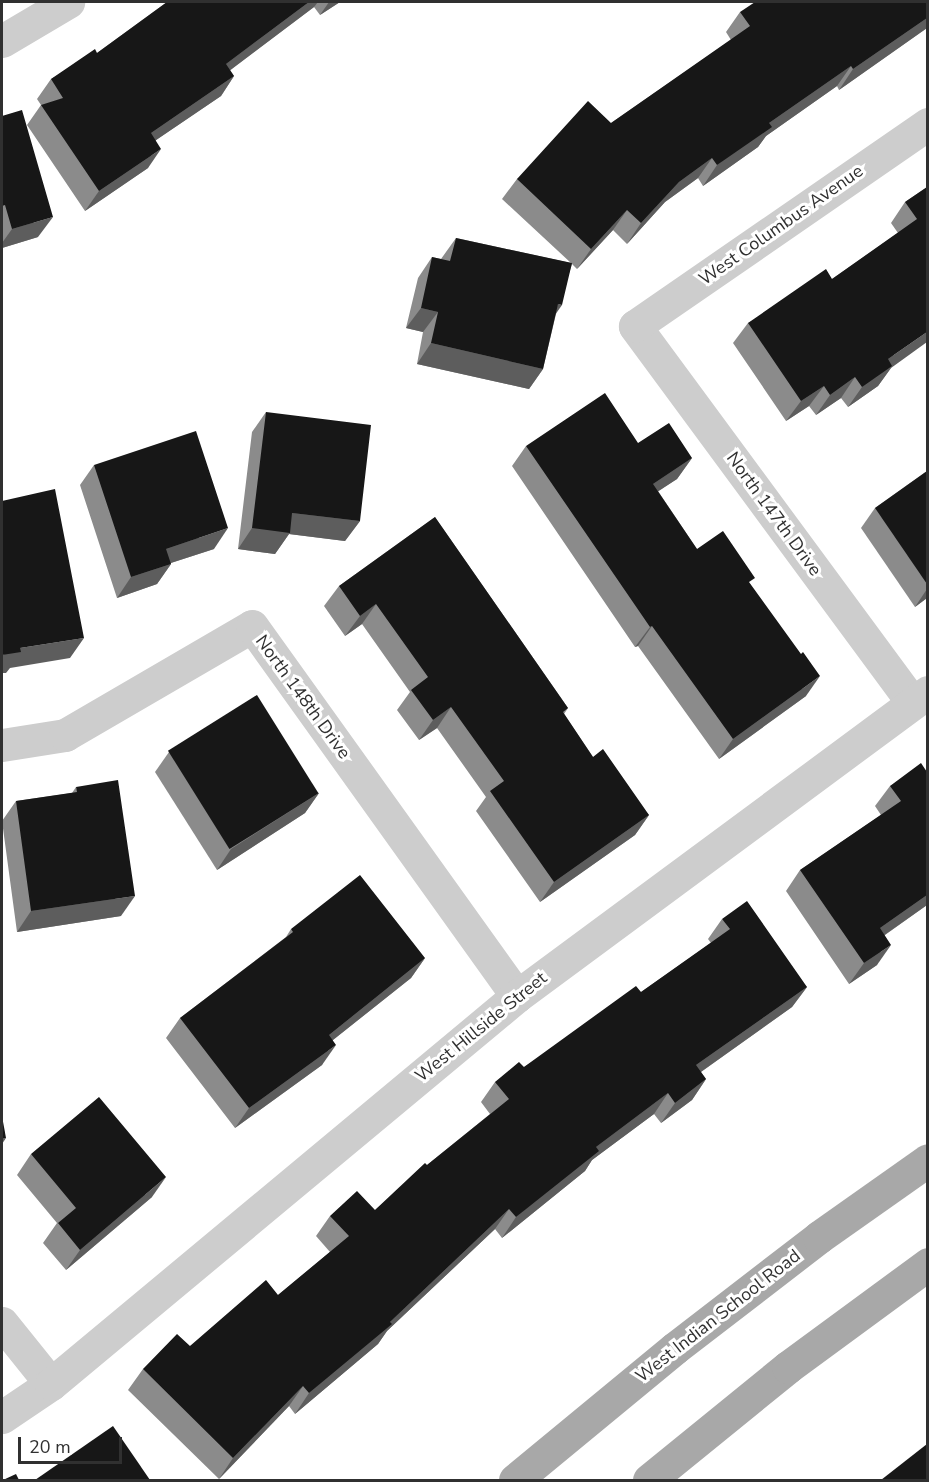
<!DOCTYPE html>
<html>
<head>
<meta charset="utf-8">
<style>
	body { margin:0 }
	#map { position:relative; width:929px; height:1482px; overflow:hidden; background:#fff; font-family:"Nunito Sans",sans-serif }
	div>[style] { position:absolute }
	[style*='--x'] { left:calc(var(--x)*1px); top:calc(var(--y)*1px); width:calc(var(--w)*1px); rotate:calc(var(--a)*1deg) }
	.minor>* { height:33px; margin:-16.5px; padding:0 16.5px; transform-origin:16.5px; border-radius:16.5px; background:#cdcdcd }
	.major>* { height:33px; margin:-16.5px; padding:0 16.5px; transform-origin:16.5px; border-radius:16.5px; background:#a8a8a8 }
	.wall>* { inset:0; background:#8b8b8b }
	.shaded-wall>* { inset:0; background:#5d5d5d }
	.building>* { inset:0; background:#171717; transform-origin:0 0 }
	span { translate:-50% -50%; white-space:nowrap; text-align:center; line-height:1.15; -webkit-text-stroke:6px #fff; paint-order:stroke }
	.street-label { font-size:18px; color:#303030 }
	.frame { position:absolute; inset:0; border:3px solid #303030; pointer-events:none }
	.scale { position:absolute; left:18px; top:1437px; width:104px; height:27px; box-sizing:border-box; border:3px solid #303030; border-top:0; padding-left:8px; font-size:18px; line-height:21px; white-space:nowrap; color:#303030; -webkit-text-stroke:4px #fff; paint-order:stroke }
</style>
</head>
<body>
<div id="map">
	<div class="minor">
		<i style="--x:2;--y:41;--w:77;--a:-30.6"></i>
		<i style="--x:912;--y:702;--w:467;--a:-126.4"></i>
		<i style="--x:635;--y:326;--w:356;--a:-34.6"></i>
		<i style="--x:2;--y:745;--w:64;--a:-9"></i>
		<i style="--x:65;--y:735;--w:216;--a:-30.2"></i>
		<i style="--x:252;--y:626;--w:455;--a:54.4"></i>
		<i style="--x:2;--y:1323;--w:78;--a:51.2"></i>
		<i style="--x:2;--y:1417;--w:59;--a:-34"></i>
		<i style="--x:51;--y:1384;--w:606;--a:-39.78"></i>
		<i style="--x:517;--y:996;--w:511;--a:-36.49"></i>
	</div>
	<div class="major">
		<i style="--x:515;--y:1480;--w:207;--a:-39.5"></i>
		<i style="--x:675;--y:1348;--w:182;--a:-37.6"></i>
		<i style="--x:819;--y:1237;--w:133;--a:-35.2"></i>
		<i style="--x:649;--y:1480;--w:179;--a:-39.1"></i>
		<i style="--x:788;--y:1367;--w:174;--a:-36.3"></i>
	</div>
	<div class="wall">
		<i style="clip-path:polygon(167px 2px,340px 2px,320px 15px,314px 7px,230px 70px,234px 76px,221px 96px,156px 140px,148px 168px,85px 211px,27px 125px,41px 105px,37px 99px,51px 79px,97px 53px)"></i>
		<i style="clip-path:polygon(927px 2px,927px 28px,839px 90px,837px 86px,766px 136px,758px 147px,703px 186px,698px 178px,665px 202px,627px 244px,613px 230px,577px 269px,572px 264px,556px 314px,543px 369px,529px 389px,417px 364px,423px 332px,406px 328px,418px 278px,432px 257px,441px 259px,456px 238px,571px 263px,502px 199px,517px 179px,611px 123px,731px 40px,726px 32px,740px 12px)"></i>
		<i style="clip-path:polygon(2px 116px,38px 237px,2px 248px)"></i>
		<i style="clip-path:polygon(927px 187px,891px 368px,878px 386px,848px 407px,841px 398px,816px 415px,809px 406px,786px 421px,733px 343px,748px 323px,832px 279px,898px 233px,891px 223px,905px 202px)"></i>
		<i style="clip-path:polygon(266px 412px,360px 521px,345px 541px,289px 534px,275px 554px,238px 549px,252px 432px)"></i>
		<i style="clip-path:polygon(638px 443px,692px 458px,677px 479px,658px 491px,697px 549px,750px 584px,806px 696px,719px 759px,638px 646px,635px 647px,512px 466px,526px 446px)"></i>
		<i style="clip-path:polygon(94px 465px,214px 549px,171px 563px,171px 564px,157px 584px,117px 598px,80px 485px)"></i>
		<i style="clip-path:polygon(927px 471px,927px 598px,915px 607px,861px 528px,875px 508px)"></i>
		<i style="clip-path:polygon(435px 517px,568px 708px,564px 714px,593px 757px,649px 815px,635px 835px,540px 902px,476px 811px,486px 797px,437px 728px,419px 740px,397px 710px,410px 692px,362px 624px,345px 636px,324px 606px,339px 586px)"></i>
		<i style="clip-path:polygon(169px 752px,319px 793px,305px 813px,217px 870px,155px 772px)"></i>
		<i style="clip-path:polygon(927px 772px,927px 905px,885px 935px,877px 965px,849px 984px,786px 891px,800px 870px,881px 815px,875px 806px,890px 786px)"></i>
		<i style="clip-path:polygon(76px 787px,121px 916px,17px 932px,2px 821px,16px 801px,72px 793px)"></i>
		<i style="clip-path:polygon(722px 919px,807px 987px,792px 1007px,701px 1072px,706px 1079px,692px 1100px,661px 1123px,654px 1114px,592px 1160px,585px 1171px,502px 1238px,495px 1229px,387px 1331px,378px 1344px,295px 1414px,289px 1406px,219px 1479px,128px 1390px,143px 1369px,190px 1346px,278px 1295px,330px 1252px,316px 1236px,330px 1216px,375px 1210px,427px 1165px,490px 1114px,481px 1102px,495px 1082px,524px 1067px,641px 992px,711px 943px,708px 939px)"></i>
		<i style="clip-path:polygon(291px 929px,425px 958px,411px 978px,333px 1040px,322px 1065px,235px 1128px,166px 1038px,180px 1018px,286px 937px)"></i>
		<i style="clip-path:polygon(31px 1154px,152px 1197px,66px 1270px,43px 1243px,57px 1223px,17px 1175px)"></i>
	</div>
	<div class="shaded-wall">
		<i style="clip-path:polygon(309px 2px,318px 2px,314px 7px,212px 84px,226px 64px)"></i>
		<i style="clip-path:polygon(329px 2px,340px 2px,320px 15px)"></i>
		<i style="clip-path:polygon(927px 18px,927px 28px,839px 90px,853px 69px)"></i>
		<i style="clip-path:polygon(851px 66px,837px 86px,766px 136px,758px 147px,703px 186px,717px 165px,769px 123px)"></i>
		<i style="clip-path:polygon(234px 76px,221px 96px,137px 153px,151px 133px)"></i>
		<i style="clip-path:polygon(161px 149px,148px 168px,85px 211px,99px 191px)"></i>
		<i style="clip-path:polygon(712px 158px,698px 178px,665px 202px,627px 244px,641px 223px,679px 182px)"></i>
		<i style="clip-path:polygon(627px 210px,613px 230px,577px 269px,591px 249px)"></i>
		<i style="clip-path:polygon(53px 217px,38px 237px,2px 248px,2px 243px,12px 229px)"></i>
		<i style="clip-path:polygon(558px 304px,562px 305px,548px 325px)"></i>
		<i style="clip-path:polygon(421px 308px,438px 312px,423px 332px,406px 328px)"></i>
		<i style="clip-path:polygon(927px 332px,927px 342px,891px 368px,878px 386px,848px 407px,862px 387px,888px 359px)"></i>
		<i style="clip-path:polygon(431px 343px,543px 369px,529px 389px,417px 364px)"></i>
		<i style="clip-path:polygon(855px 377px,841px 398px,816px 415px,830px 395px)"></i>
		<i style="clip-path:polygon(824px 386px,809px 406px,786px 421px,801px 401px)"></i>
		<i style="clip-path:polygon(692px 458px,677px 479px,639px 504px,653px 484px)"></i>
		<i style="clip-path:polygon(292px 513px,360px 521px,345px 541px,289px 534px,275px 554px,238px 549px,252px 528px)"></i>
		<i style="clip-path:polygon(228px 528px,214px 549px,152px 569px,166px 549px)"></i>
		<i style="clip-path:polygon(171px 564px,157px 584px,117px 598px,131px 577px)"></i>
		<i style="clip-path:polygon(927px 589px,927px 598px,915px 607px)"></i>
		<i style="clip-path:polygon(376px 604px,362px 624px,345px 636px,360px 616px)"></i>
		<i style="clip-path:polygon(652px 626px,638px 646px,635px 647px,650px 627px)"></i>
		<i style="clip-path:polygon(84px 638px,70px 658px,10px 668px,6px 673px,2px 673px,2px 655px,20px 648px)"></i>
		<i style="clip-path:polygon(820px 676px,806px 696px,719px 759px,733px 739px)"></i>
		<i style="clip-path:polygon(451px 707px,437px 728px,419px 740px,433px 720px)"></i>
		<i style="clip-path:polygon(319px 793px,305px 813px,217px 870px,231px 849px)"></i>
		<i style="clip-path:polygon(649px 815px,635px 835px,540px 902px,554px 882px)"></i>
		<i style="clip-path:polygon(927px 895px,927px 905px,866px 948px,880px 928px)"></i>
		<i style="clip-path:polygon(135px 896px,121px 916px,17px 932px,31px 911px)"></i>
		<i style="clip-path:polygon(891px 945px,877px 965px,849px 984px,864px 963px)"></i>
		<i style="clip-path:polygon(425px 958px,411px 978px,314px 1055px,329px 1035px)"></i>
		<i style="clip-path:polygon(807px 987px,792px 1007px,681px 1086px,696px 1065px)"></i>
		<i style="clip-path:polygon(336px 1045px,322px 1065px,235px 1128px,249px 1108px)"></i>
		<i style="clip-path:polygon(706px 1079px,692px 1100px,661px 1123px,675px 1103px)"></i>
		<i style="clip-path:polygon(668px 1093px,654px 1114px,592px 1160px,585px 1171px,502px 1238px,516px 1217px,596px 1147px)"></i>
		<i style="clip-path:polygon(6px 1138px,2px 1144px,2px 1139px)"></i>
		<i style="clip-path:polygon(166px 1177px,152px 1197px,66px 1270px,80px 1250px)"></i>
		<i style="clip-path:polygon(509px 1209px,495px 1229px,387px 1331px,378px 1344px,295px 1414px,309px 1393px,390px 1322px)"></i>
		<i style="clip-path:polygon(303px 1386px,289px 1406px,219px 1479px,233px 1458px)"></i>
	</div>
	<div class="building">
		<i style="clip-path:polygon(167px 2px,309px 2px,226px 64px,234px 76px,151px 133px,161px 149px,99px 191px,41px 105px,63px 98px,51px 79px,95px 49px,97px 53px)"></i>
		<i style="clip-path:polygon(755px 2px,927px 2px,927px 18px,853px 69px,851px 66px,769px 123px,772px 127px,717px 165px,712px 158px,679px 182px,641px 223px,627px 210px,591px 249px,517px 179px,588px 101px,611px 123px,750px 26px,740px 12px)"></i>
		<i style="clip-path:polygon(22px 110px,53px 217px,12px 229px,5px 205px,2px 206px,2px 116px)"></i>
		<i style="clip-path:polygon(927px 187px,927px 332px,888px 359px,892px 366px,862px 387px,855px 377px,830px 395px,824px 386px,801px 401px,748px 323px,826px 269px,832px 279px,917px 219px,905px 202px)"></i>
		<i style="clip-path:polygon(456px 238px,572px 263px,562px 305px,558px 304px,543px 369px,431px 343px,438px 312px,421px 308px,432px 257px,450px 261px)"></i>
		<i style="clip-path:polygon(605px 393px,638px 443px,669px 423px,692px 458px,653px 484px,697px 549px,723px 531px,755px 578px,749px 582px,801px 654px,803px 652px,820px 676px,733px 739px,652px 626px,650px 627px,526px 446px)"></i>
		<i style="clip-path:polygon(266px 412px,371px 425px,360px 521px,292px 513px,290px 533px,252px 528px)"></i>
		<i style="clip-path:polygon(196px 431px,228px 528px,166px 549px,171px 564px,131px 577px,94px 465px)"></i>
		<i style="clip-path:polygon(927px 471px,927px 584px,875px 508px)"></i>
		<i style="clip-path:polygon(55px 489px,84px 638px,20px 648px,21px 652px,2px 655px,2px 501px)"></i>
		<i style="clip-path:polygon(435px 517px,568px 708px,563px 712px,593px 757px,603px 749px,649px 815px,554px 882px,490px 791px,504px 781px,451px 707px,433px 720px,411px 690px,428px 677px,376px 604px,360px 616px,339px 586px)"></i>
		<i style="left:257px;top:695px;width:116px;height:105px;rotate:58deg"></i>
		<i style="clip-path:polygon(921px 763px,927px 772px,927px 895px,880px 928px,891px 945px,864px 963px,800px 870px,901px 801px,890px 786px)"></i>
		<i style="clip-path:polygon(118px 780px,135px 896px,31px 911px,16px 801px,77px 792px,76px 787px)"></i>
		<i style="clip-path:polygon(360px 875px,425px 958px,329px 1035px,336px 1045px,249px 1108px,180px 1018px,293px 932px,291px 929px)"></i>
		<i style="clip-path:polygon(747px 901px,807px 987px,696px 1065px,706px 1079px,675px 1103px,668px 1093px,596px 1147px,599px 1151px,516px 1217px,509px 1209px,390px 1322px,392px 1324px,309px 1393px,303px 1386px,233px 1458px,143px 1369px,177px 1334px,190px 1346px,266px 1280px,278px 1295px,349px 1236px,330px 1216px,357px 1191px,375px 1210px,425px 1163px,427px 1165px,509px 1099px,495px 1082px,519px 1062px,524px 1067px,636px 986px,641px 992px,730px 929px,722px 919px)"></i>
		<i style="clip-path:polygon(99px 1097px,166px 1177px,80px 1250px,58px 1223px,76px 1208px,31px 1154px)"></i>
		<i style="clip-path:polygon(2px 1116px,6px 1138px,2px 1139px)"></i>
		<i style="clip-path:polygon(113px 1426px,150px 1480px,35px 1480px)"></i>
		<i style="clip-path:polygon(927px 1444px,927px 1480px,881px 1480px)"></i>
		<i style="clip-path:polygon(16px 1474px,19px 1480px,3px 1480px)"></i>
	</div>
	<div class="street-label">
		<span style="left:781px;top:225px;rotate:-35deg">West Columbus Avenue</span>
		<span style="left:774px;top:514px;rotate:54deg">North 147th Drive</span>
		<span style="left:303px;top:697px;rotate:54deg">North 148th Drive</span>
		<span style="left:481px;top:1027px;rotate:-39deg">West Hillside Street</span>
		<span style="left:718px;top:1316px;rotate:-38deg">West Indian School Road</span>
	</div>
	<div class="frame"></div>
	<div class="scale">20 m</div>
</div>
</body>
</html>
